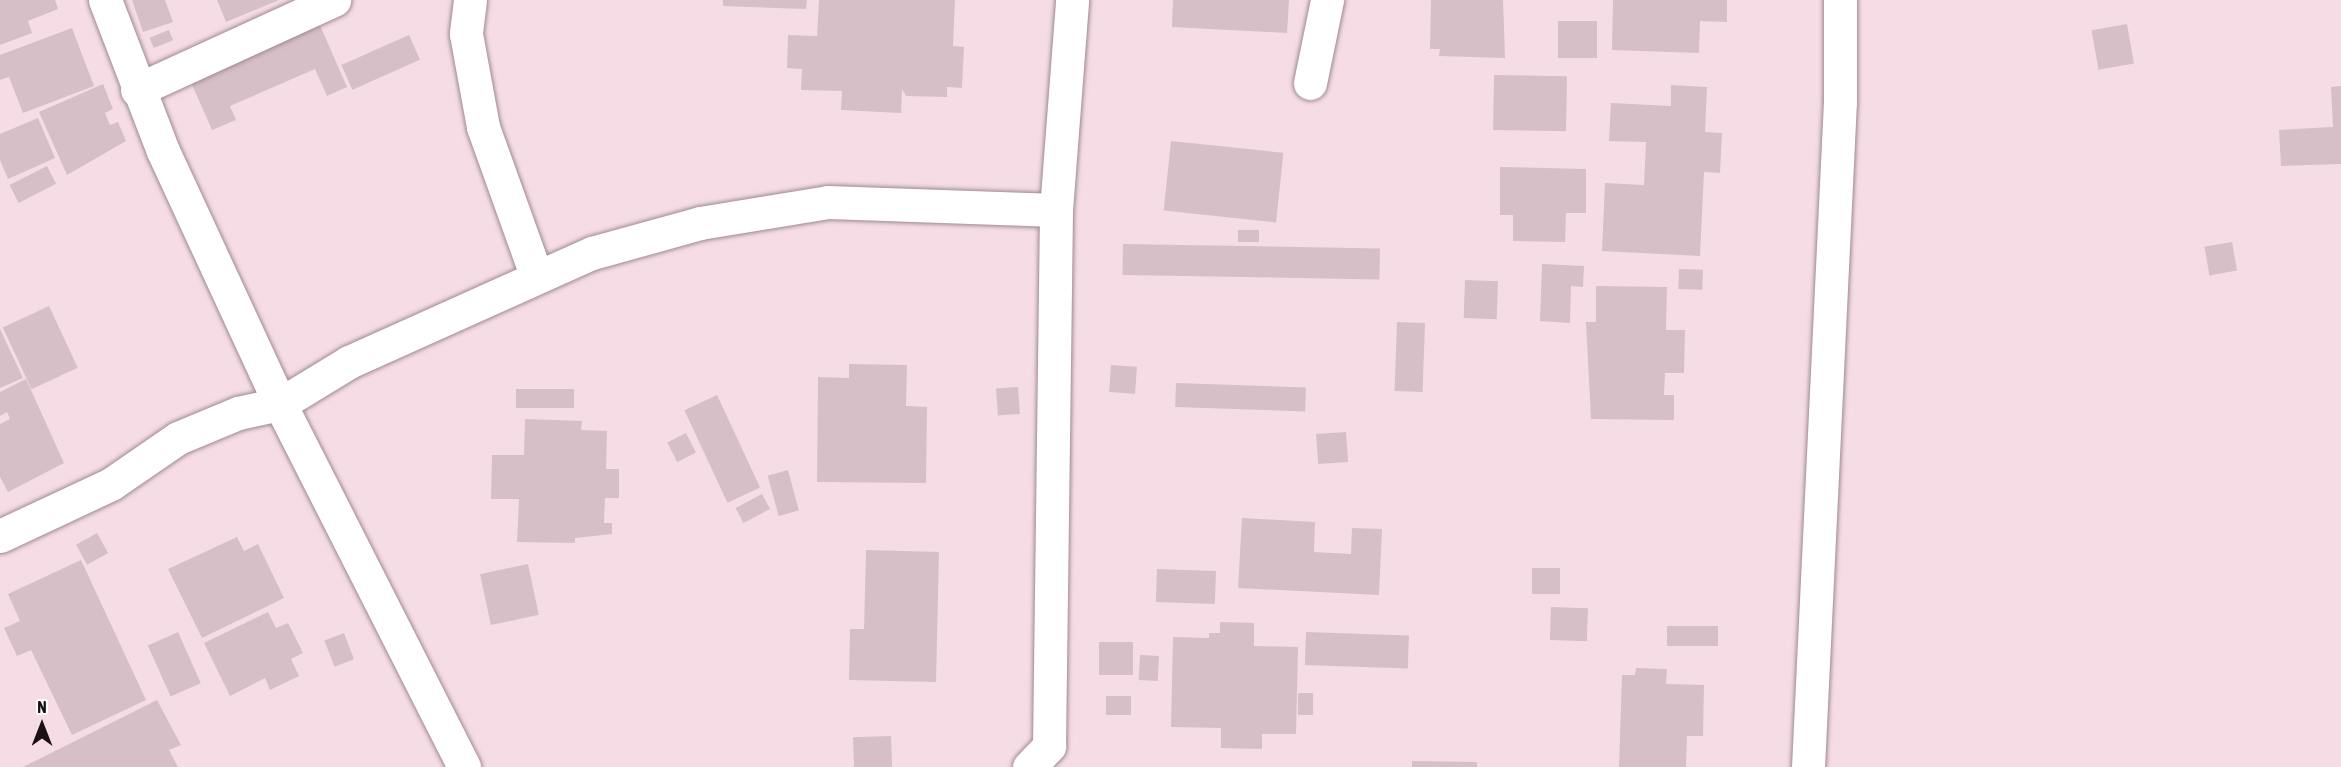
<!DOCTYPE html>
<html>
<head>
<meta charset="utf-8">
<style>
	body { margin:0 }
	#map { position:relative; width:2341px; height:767px; overflow:hidden; background:#f6dde5; font-family:"Asap Condensed",sans-serif }
	div>[style] { position:absolute }
	[style*='--x'] { left:calc(var(--x)*1px); top:calc(var(--y)*1px); width:calc(var(--w)*1px); rotate:calc(var(--a)*1deg) }
	.building>* { inset:0; background:#d7bfc7; transform-origin:0 0 }
	.roads { filter:drop-shadow(0 0 2px #9f8990) drop-shadow(0 0 2px #9f8990) }
	.minor>* { height:33px; margin:-16.5px; padding:0 16.5px; transform-origin:16.5px; border-radius:16.5px; background:#fff }
	span { translate:-50% -50%; white-space:nowrap; text-align:center; line-height:1.15; -webkit-text-stroke:4.5px #fff; paint-order:stroke }
	.north { position:absolute; left:12px; top:695px; width:60px; height:60px; -webkit-text-stroke:4px #fff; paint-order:stroke; rotate:0deg; font-size:16px; font-weight:700; line-height:24px; text-align:center; color:#191113 }
	.north::after { content:''; display:block; margin:auto; width:21px; height:27px; background:#191113; clip-path:polygon(50% 0,100% 100%,50% 72%,0 100%) }
</style>
</head>
<body>
<div id="map">
	<div class="building">
		<i style="clip-path:polygon(0 0,55px 0,58px 9px,28px 21px,32px 33px,0 45px)"></i>
		<i style="clip-path:polygon(132px 0,165px 0,173px 22px,143px 32px)"></i>
		<i style="clip-path:polygon(217px 0,279px 0,226px 22px)"></i>
		<i style="clip-path:polygon(723px 0,807px 0,806px 9px,723px 6px)"></i>
		<i style="clip-path:polygon(819px 0,955px 0,953px 46px,964px 47px,962px 88px,947px 87px,947px 97px,906px 96px,902px 89px,901px 113px,841px 110px,842px 91px,801px 90px,802px 69px,787px 68px,788px 35px,817px 36px)"></i>
		<i style="clip-path:polygon(1173px 0,1289px 0,1287px 33px,1172px 27px)"></i>
		<i style="clip-path:polygon(1431px 0,1503px 0,1505px 58px,1439px 56px,1440px 49px,1430px 49px)"></i>
		<i style="clip-path:polygon(1613px 0,1727px 0,1727px 22px,1700px 21px,1699px 53px,1612px 50px)"></i>
		<i style="left:1558px;top:21px;width:39px;height:37px"></i>
		<i style="clip-path:polygon(319px 23px,347px 87px,327px 96px,315px 69px,230px 106px,236px 120px,212px 130px,190px 80px)"></i>
		<i style="left:2127px;top:24px;width:40px;height:36px;rotate:80deg"></i>
		<i style="clip-path:polygon(72px 28px,94px 86px,23px 113px,9px 77px,0 80px,0 55px)"></i>
		<i style="left:169px;top:30px;width:11px;height:21px;rotate:68deg"></i>
		<i style="left:409px;top:35px;width:27px;height:74px;rotate:66deg"></i>
		<i style="left:1494px;top:75px;width:73px;height:55px;rotate:1deg"></i>
		<i style="clip-path:polygon(103px 84px,113px 109px,105px 113px,110px 125px,118px 122px,126px 141px,67px 175px,39px 112px)"></i>
		<i style="clip-path:polygon(1671px 85px,1707px 87px,1705px 132px,1722px 133px,1720px 173px,1704px 172px,1700px 256px,1602px 251px,1605px 183px,1644px 185px,1646px 142px,1609px 141px,1611px 103px,1671px 106px)"></i>
		<i style="clip-path:polygon(2341px 86px,2341px 164px,2281px 166px,2279px 130px,2333px 127px,2331px 87px)"></i>
		<i style="clip-path:polygon(38px 118px,55px 158px,8px 179px,0 160px,0 134px)"></i>
		<i style="left:1171px;top:141px;width:113px;height:70px;rotate:6deg"></i>
		<i style="left:47px;top:166px;width:20px;height:42px;rotate:63deg"></i>
		<i style="clip-path:polygon(1500px 167px,1586px 169px,1586px 213px,1566px 213px,1565px 242px,1513px 241px,1513px 215px,1500px 215px)"></i>
		<i style="left:1238px;top:230px;width:21px;height:12px"></i>
		<i style="left:2232px;top:242px;width:29px;height:28px;rotate:80deg"></i>
		<i style="left:1123px;top:244px;width:257px;height:31px;rotate:1deg"></i>
		<i style="clip-path:polygon(1542px 264px,1584px 266px,1583px 287px,1571px 286px,1570px 323px,1540px 321px)"></i>
		<i style="left:1679px;top:269px;width:24px;height:20px;rotate:2deg"></i>
		<i style="left:1465px;top:280px;width:33px;height:38px;rotate:2deg"></i>
		<i style="clip-path:polygon(1596px 286px,1667px 287px,1666px 330px,1685px 330px,1684px 373px,1665px 373px,1664px 395px,1674px 395px,1674px 420px,1591px 419px,1586px 322px,1596px 322px)"></i>
		<i style="left:49px;top:306px;width:68px;height:51px;rotate:65deg"></i>
		<i style="left:1397px;top:322px;width:28px;height:69px;rotate:2deg"></i>
		<i style="clip-path:polygon(0 329px,23px 378px,0 388px)"></i>
		<i style="clip-path:polygon(849px 364px,907px 365px,906px 406px,927px 407px,926px 483px,817px 482px,818px 377px,849px 378px)"></i>
		<i style="left:1111px;top:365px;width:26px;height:27px;rotate:4deg"></i>
		<i style="clip-path:polygon(26px 379px,64px 463px,8px 492px,0 477px,0 424px,10px 419px,7px 412px,0 416px,0 392px)"></i>
		<i style="left:1176px;top:383px;width:130px;height:24px;rotate:2deg"></i>
		<i style="left:1018px;top:387px;width:27px;height:22px;rotate:86deg"></i>
		<i style="left:574px;top:389px;width:19px;height:58px;rotate:90deg"></i>
		<i style="left:717px;top:395px;width:102px;height:36px;rotate:65deg"></i>
		<i style="clip-path:polygon(525px 419px,582px 421px,581px 430px,607px 431px,606px 469px,619px 469px,619px 498px,605px 498px,604px 523px,612px 523px,612px 534px,575px 538px,575px 543px,517px 542px,519px 499px,491px 499px,492px 455px,524px 455px)"></i>
		<i style="left:1346px;top:432px;width:30px;height:30px;rotate:86deg"></i>
		<i style="left:686px;top:433px;width:22px;height:21px;rotate:63deg"></i>
		<i style="left:788px;top:470px;width:42px;height:21px;rotate:75deg"></i>
		<i style="left:762px;top:494px;width:17px;height:30px;rotate:62deg"></i>
		<i style="clip-path:polygon(1242px 518px,1315px 522px,1314px 552px,1351px 554px,1352px 528px,1382px 529px,1379px 595px,1238px 588px)"></i>
		<i style="left:97px;top:533px;width:23px;height:24px;rotate:61deg"></i>
		<i style="clip-path:polygon(237px 537px,244px 551px,258px 544px,284px 598px,202px 638px,168px 569px)"></i>
		<i style="clip-path:polygon(866px 550px,939px 552px,936px 682px,849px 680px,850px 629px,864px 629px)"></i>
		<i style="clip-path:polygon(81px 560px,146px 700px,72px 735px,31px 650px,17px 656px,4px 628px,20px 621px,8px 594px)"></i>
		<i style="left:528px;top:564px;width:52px;height:49px;rotate:78deg"></i>
		<i style="left:1532px;top:568px;width:28px;height:26px"></i>
		<i style="left:1157px;top:569px;width:59px;height:33px;rotate:2deg"></i>
		<i style="left:1551px;top:607px;width:37px;height:33px;rotate:2deg"></i>
		<i style="clip-path:polygon(268px 612px,276px 628px,288px 623px,303px 653px,291px 659px,299px 676px,270px 690px,265px 678px,230px 696px,204px 643px)"></i>
		<i style="clip-path:polygon(1220px 622px,1254px 623px,1254px 646px,1298px 647px,1296px 734px,1262px 734px,1262px 749px,1221px 748px,1221px 728px,1171px 727px,1173px 637px,1209px 638px,1209px 633px,1220px 633px)"></i>
		<i style="left:1667px;top:626px;width:51px;height:20px"></i>
		<i style="left:178px;top:632px;width:56px;height:33px;rotate:66deg"></i>
		<i style="left:1306px;top:632px;width:103px;height:33px;rotate:2deg"></i>
		<i style="left:344px;top:633px;width:28px;height:21px;rotate:69deg"></i>
		<i style="left:1099px;top:642px;width:34px;height:33px"></i>
		<i style="left:1140px;top:655px;width:19px;height:25px;rotate:3deg"></i>
		<i style="clip-path:polygon(1636px 668px,1667px 669px,1666px 684px,1704px 685px,1703px 736px,1687px 736px,1686px 767px,1619px 767px,1622px 675px,1635px 675px)"></i>
		<i style="left:1298px;top:693px;width:15px;height:22px"></i>
		<i style="left:1106px;top:696px;width:25px;height:19px"></i>
		<i style="clip-path:polygon(157px 700px,181px 745px,169px 750px,178px 767px,23px 767px)"></i>
		<i style="left:891px;top:736px;width:31px;height:38px;rotate:88deg"></i>
		<i style="clip-path:polygon(1412px 761px,1477px 762px,1477px 767px,1412px 767px)"></i>
	</div>
	<div class="roads">
		<div class="minor">
			<i style="--x:105;--y:0;--w:162;--a:69"></i>
			<i style="--x:163;--y:151;--w:279;--a:65.2"></i>
			<i style="--x:280;--y:404;--w:407;--a:63.1"></i>
			<i style="--x:470;--y:0;--w:34;--a:97"></i>
			<i style="--x:466;--y:34;--w:95;--a:79.6"></i>
			<i style="--x:483;--y:127;--w:157;--a:70.3"></i>
			<i style="--x:1310;--y:83;--w:85;--a:-78.4"></i>
			<i style="--x:137;--y:90;--w:217;--a:-24.6"></i>
			<i style="--x:0;--y:536;--w:123;--a:-25.1"></i>
			<i style="--x:111;--y:484;--w:81;--a:-34.5"></i>
			<i style="--x:178;--y:438;--w:65;--a:-22.6"></i>
			<i style="--x:238;--y:413;--w:43;--a:-12.1"></i>
			<i style="--x:280;--y:404;--w:81;--a:-31.3"></i>
			<i style="--x:349;--y:362;--w:266;--a:-24.2"></i>
			<i style="--x:592;--y:253;--w:112;--a:-15.5"></i>
			<i style="--x:700;--y:223;--w:130;--a:-9.3"></i>
			<i style="--x:828;--y:202;--w:228;--a:2"></i>
			<i style="--x:1029;--y:767;--w:29;--a:-46"></i>
			<i style="--x:1049;--y:746;--w:536;--a:-89.25"></i>
			<i style="--x:1056;--y:210;--w:211;--a:-85.6"></i>
			<i style="--x:1808;--y:767;--w:666;--a:-87.25"></i>
			<i style="--x:1840;--y:102;--w:102;--a:-90"></i>
		</div>
	</div>
	<div class="north">N</div>
</div>
</body>
</html>
